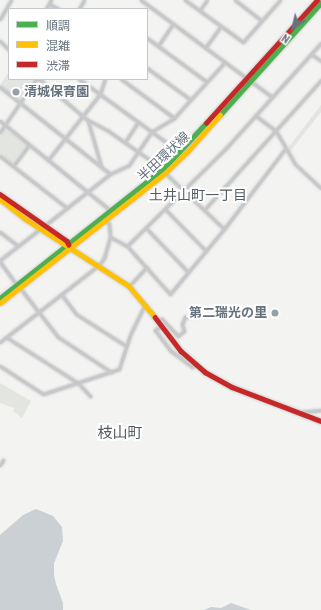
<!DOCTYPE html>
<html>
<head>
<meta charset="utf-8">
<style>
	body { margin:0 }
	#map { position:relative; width:321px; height:610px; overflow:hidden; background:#f3f3f2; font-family:"Roboto Condensed","Noto Sans JP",sans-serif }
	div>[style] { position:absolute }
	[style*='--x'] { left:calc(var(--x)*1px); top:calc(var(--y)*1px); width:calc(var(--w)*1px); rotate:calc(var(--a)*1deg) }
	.built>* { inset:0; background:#e3e4e4 }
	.green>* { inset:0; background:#e2e5e0 }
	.water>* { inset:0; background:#cad0d3 }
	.roads { filter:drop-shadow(0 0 1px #cfcfd0) drop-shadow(0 0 1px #cfcfd0) }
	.street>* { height:3px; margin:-1.5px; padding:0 1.5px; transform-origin:1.5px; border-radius:1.5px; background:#c7c8c9 }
	.fast>* { height:4.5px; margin:-2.25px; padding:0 2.25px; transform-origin:2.25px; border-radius:2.25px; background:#4caf50 }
	.slow>* { height:4.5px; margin:-2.25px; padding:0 2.25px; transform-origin:2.25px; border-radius:2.25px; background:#ffc107 }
	.jam>* { height:4.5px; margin:-2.25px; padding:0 2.25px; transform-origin:2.25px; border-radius:2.25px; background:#c62828 }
	.dots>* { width:11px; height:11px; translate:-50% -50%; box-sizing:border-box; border:2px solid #fff; border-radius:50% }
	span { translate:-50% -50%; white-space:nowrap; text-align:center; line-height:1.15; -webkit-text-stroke:4px #fff; paint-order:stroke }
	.poi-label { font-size:13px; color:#66737e; font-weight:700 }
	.left { translate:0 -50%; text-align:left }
	.right { translate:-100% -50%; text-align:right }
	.street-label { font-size:13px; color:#66737e }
	.neighbourhood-label { font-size:14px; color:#535d64 }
	.quarter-label { font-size:15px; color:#535d64 }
	.legend { position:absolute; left:8px; top:8px; width:140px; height:72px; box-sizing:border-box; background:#fff; border:1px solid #c2c7cb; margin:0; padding:5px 7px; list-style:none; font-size:12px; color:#66737e }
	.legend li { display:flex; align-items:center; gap:8px; height:20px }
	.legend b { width:20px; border:1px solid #c2c7cb }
	.north { position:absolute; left:273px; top:8px; width:40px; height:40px; -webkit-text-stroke:3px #fff; paint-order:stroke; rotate:214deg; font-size:11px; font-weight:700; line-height:16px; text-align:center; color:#66737e }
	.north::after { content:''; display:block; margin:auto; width:14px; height:18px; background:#66737e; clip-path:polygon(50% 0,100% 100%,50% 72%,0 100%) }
</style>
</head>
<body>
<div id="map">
	<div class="built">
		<i style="clip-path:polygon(9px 72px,9px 79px,33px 79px,19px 100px,0 85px)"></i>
	</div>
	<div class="green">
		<i style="clip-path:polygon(9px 73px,9px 79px,21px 79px,15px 87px,5px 78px)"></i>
		<i style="clip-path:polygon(321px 105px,321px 112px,289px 153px,287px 149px)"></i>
		<i style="clip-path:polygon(5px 129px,27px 145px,12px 163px,0 153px,0 136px)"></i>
		<i style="clip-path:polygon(0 383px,31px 401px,22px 418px,13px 411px,14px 408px,0 403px)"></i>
	</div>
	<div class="water">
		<i style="clip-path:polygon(36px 509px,53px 516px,62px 527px,63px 541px,54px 563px,54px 575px,56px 584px,63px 603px,63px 610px,0 610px,0 535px,23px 515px)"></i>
		<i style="clip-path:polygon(231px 603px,251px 610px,204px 610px,211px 607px,221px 608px)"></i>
	</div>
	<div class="roads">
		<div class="street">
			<i style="--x:141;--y:0;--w:163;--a:36.5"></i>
			<i style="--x:185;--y:0;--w:72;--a:35.9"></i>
			<i style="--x:243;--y:42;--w:56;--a:-48.6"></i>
			<i style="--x:235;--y:0;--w:34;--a:38"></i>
			<i style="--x:49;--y:4;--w:11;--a:27"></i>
			<i style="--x:46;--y:9;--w:10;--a:-61"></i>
			<i style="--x:79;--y:9;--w:10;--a:-61"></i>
			<i style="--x:200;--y:10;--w:12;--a:-55"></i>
			<i style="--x:0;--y:19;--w:22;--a:-60"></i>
			<i style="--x:147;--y:38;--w:74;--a:36.3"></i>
			<i style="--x:0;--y:41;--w:13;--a:45"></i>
			<i style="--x:158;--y:46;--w:27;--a:-56"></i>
			<i style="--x:205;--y:48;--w:27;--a:-54"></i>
			<i style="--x:311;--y:54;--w:12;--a:35"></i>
			<i style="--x:147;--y:68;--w:54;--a:36"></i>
			<i style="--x:39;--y:79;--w:62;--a:40.4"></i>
			<i style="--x:86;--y:119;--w:24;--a:28"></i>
			<i style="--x:107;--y:130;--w:68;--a:34.9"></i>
			<i style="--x:79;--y:79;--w:109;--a:36"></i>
			<i style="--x:167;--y:143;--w:22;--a:122"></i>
			<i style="--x:121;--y:79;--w:66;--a:36.3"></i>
			<i style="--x:0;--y:87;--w:140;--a:38.3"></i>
			<i style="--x:256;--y:116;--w:25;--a:37"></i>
			<i style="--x:276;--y:131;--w:38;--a:60"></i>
			<i style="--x:295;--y:164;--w:35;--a:43"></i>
			<i style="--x:0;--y:121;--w:143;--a:39"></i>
			<i style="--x:88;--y:121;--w:47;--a:73.9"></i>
			<i style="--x:0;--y:132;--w:64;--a:-55.8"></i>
			<i style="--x:125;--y:142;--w:24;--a:-57"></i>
			<i style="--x:0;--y:156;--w:85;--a:37.8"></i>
			<i style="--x:48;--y:160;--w:84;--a:-51.8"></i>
			<i style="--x:100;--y:94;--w:16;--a:-72"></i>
			<i style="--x:13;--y:166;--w:26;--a:-53"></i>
			<i style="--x:165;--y:173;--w:81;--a:43.5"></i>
			<i style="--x:165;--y:209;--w:59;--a:45.7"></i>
			<i style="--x:204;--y:210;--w:175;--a:-48"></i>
			<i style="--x:44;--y:226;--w:84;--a:-38.2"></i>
			<i style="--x:110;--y:174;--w:21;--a:-25"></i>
			<i style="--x:129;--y:165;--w:40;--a:-56"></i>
			<i style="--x:151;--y:132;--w:27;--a:-31"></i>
			<i style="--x:174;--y:118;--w:76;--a:-47.7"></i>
			<i style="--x:146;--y:228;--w:61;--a:46.3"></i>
			<i style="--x:0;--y:232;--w:23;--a:38"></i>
			<i style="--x:110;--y:237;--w:19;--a:28"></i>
			<i style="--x:127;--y:246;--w:64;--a:48.1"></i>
			<i style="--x:170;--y:294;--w:85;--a:-50.3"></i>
			<i style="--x:224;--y:229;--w:101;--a:-52.7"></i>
			<i style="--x:127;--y:246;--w:141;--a:-44.7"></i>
			<i style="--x:227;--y:147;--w:140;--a:-47.9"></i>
			<i style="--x:0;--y:260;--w:51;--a:-37.8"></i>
			<i style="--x:0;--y:262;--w:29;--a:54"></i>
			<i style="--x:129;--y:286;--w:26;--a:-47"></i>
			<i style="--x:20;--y:288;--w:62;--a:52.2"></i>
			<i style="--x:58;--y:337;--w:64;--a:33.4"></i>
			<i style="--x:61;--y:294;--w:25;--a:53"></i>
			<i style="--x:76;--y:314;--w:59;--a:32.6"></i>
			<i style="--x:157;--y:319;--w:5;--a:0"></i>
			<i style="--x:162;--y:319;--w:23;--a:47"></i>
			<i style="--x:178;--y:336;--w:8;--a:-40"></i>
			<i style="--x:184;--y:331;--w:7;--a:-106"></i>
			<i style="--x:182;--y:324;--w:8;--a:-67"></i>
			<i style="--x:185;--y:317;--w:15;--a:-8"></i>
			<i style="--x:162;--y:325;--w:9;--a:144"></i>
			<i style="--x:155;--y:330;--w:26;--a:53"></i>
			<i style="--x:171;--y:351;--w:26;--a:37"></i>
			<i style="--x:192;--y:367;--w:4;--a:-45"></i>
			<i style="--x:6;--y:337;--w:85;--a:32.6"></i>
			<i style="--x:78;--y:383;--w:18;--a:47"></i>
			<i style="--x:0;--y:342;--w:125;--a:-37.9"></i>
			<i style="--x:99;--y:265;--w:9;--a:-54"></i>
			<i style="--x:104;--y:258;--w:22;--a:-74"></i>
			<i style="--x:110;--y:237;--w:13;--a:-94"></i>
			<i style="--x:109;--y:224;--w:5;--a:-127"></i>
			<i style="--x:0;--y:366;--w:51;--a:33.1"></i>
			<i style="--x:43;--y:394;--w:80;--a:-18.2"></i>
			<i style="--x:119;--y:369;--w:36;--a:-72"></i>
			<i style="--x:130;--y:335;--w:34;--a:-64"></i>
			<i style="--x:299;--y:412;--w:22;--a:-5"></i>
			<i style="--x:0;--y:465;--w:6;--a:-59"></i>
		</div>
		<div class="fast">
			<i style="--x:220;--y:115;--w:151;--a:-48"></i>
			<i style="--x:0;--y:298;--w:208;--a:-38.4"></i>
			<i style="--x:163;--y:169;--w:63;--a:-46.9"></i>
		</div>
		<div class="slow">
			<i style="--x:0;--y:199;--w:31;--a:38"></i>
			<i style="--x:24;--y:218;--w:125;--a:32.9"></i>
			<i style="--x:129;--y:286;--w:40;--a:50"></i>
			<i style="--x:0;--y:303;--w:210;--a:-38.2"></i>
			<i style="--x:165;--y:173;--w:32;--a:-44"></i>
			<i style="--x:188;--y:151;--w:48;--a:-48.4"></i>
		</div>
		<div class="jam">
			<i style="--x:206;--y:123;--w:166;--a:-47.9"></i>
			<i style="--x:0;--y:194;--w:82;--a:35"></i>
			<i style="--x:67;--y:241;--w:4;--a:63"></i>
			<i style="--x:155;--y:317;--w:43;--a:52.6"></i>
			<i style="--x:181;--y:351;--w:32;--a:41"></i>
			<i style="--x:205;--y:372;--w:31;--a:29"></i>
			<i style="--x:232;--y:387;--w:95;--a:20.9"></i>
		</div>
	</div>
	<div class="dots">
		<i style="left:16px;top:92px;background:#97a0a7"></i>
		<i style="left:275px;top:313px;background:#97a0a7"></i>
	</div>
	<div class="poi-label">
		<span class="left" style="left:24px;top:92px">清城保育園</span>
		<span class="right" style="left:267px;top:313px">第二瑞光の里</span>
	</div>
	<div class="street-label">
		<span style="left:164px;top:157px;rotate:-43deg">半田環状線</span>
	</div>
	<div class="neighbourhood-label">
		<span style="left:198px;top:195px">土井山町一丁目</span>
	</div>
	<div class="quarter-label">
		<span style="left:120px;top:434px">枝山町</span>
	</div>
	<ul class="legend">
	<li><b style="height:5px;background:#4caf50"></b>順調</li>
	<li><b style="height:5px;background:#ffc107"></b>混雑</li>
	<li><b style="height:5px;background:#c62828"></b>渋滞</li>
	</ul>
	<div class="north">N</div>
</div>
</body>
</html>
